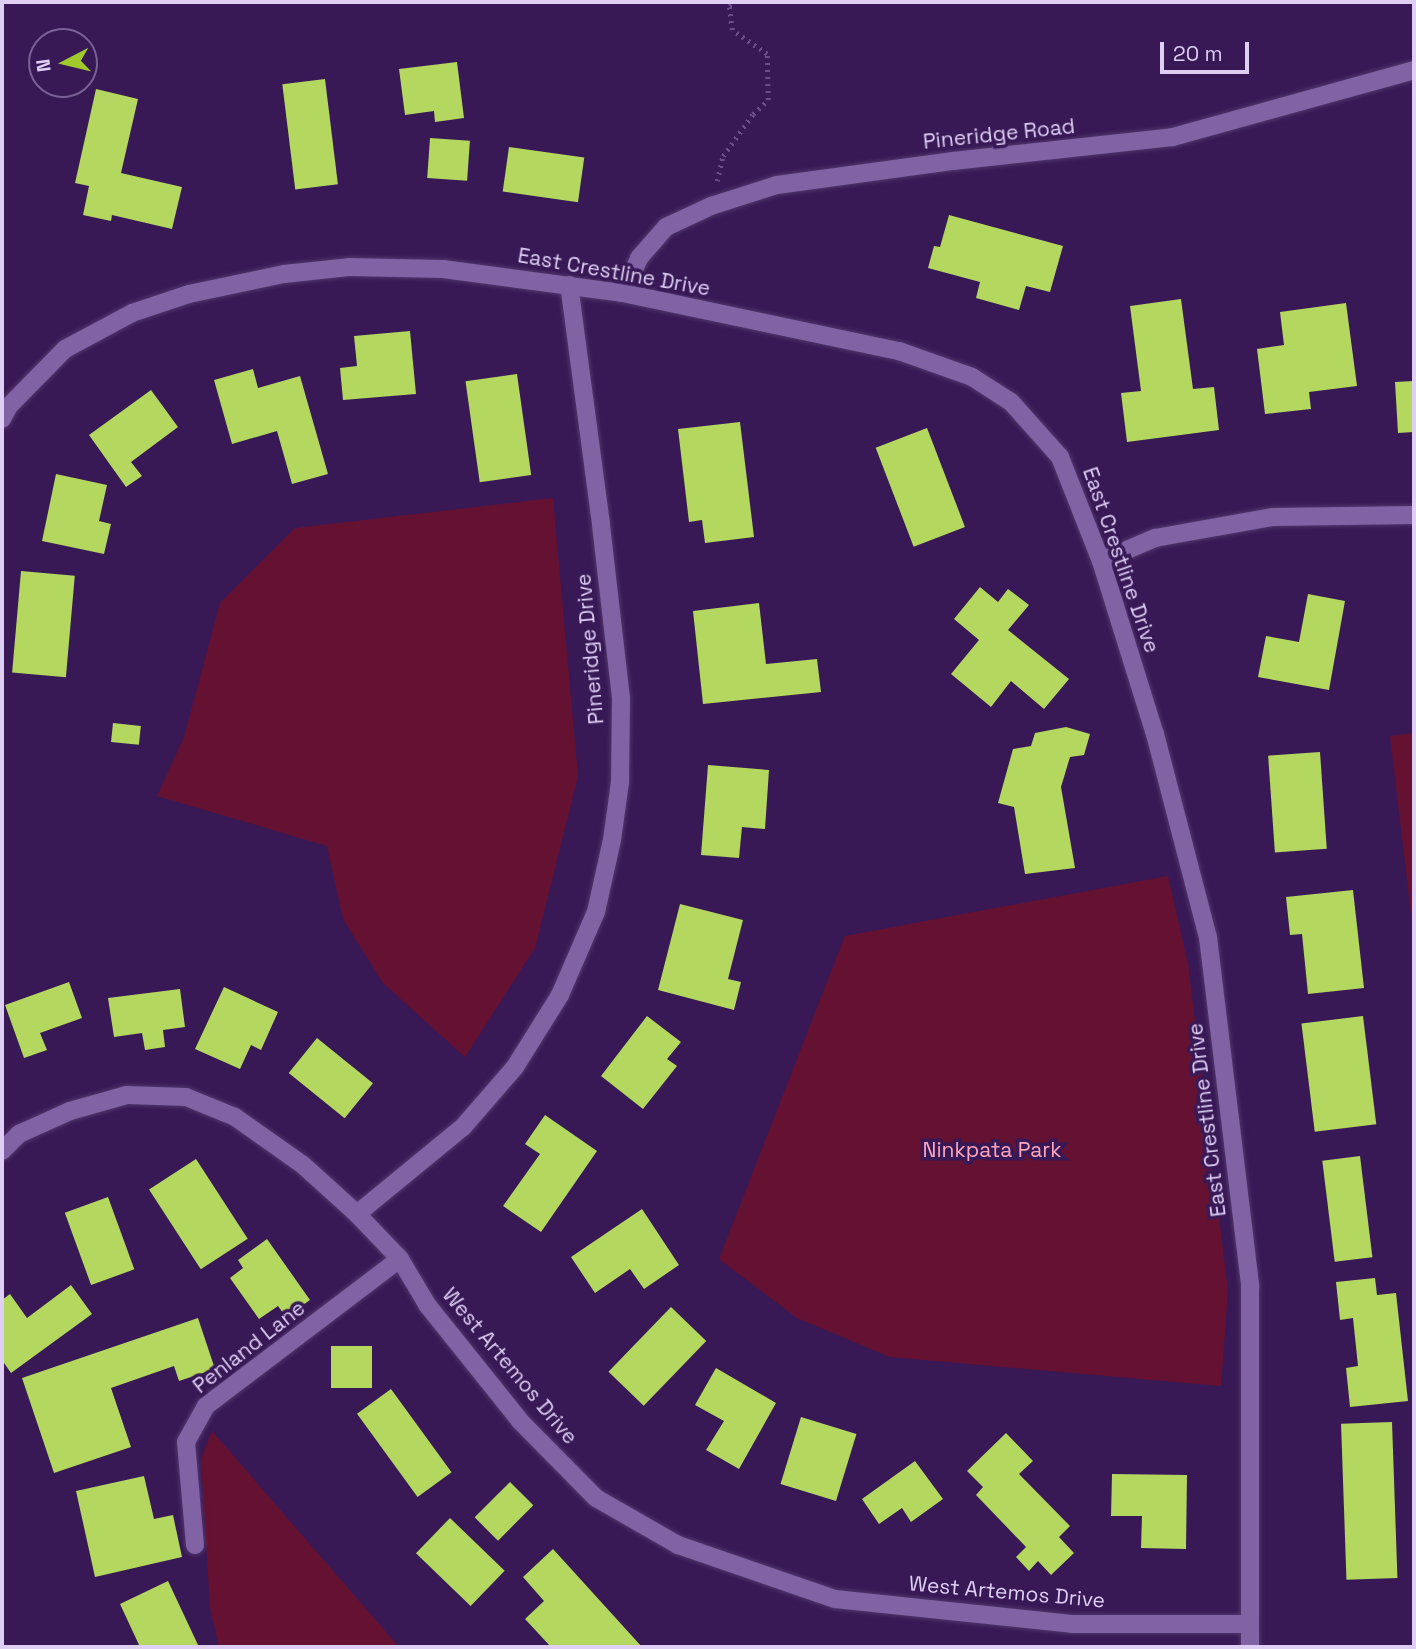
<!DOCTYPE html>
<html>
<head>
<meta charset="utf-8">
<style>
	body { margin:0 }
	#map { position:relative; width:1416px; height:1649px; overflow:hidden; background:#381956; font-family:"Space Grotesk",sans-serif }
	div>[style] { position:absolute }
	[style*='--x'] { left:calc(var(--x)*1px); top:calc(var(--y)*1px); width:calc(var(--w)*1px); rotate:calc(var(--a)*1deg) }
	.green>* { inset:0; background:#651131 }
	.building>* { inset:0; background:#b3d75f; transform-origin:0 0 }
	.path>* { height:4.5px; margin-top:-2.25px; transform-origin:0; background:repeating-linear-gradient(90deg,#6a5086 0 2px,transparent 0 7px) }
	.roads { filter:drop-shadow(0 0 2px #52366b) drop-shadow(0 0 2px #52366b) }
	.street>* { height:18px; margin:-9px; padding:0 9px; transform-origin:9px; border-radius:9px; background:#8062a5 }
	span { translate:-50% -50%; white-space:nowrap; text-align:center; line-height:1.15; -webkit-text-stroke:7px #381956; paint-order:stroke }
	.street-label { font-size:21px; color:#dfcff5 }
	.park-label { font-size:21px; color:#ffa4bb }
	.frame { position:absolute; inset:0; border:4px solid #dfcff5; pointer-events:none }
	.north { position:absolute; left:28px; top:28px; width:70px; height:70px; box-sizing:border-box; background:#381956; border:2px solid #7b6296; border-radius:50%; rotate:263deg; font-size:19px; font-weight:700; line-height:28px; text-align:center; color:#dfcff5 }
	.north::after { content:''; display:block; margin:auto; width:24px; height:32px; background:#a0c92b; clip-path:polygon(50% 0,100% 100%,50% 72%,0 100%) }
	.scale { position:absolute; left:1160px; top:42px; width:89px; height:32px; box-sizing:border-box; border:4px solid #dfcff5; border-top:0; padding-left:9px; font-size:21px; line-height:24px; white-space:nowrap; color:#dfcff5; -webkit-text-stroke:5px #381956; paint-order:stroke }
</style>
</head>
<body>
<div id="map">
	<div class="green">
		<i style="clip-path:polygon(553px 498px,578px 776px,535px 948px,465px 1057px,383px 983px,343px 919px,327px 846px,157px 796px,184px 737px,220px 603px,295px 528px)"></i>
		<i style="clip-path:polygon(1414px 733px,1414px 939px,1390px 736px)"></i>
		<i style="clip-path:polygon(1168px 876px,1188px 964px,1228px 1291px,1221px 1386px,890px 1357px,797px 1318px,719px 1259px,845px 936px)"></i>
		<i style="clip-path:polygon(212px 1431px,399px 1647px,219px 1647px,210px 1608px,201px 1459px)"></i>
	</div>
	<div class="building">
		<i style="clip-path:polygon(457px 62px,464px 118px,435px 122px,434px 111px,405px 115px,399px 69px)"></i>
		<i style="left:325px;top:79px;width:106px;height:43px;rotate:83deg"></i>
		<i style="clip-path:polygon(96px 89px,138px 99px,121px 173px,182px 187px,172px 229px,112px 215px,111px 221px,83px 215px,89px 186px,75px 183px)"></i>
		<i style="left:430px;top:138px;width:40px;height:40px;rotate:4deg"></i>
		<i style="left:509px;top:147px;width:76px;height:45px;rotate:8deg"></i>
		<i style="clip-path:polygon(949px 215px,1063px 246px,1050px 292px,1026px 286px,1019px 310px,976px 298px,980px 282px,928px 268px,934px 246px,940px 247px)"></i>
		<i style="clip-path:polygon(1181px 299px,1193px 389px,1214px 387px,1219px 430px,1127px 442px,1121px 393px,1141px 391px,1130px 306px)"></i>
		<i style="clip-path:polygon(1346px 303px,1357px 386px,1309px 392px,1311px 409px,1265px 414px,1257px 349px,1284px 345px,1280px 312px)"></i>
		<i style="clip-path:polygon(410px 331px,416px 394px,343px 400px,340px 368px,357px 366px,354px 336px)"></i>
		<i style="clip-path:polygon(253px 369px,258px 388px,300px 376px,328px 474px,292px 484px,277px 431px,232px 444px,214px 380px)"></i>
		<i style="left:517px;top:374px;width:102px;height:52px;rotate:82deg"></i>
		<i style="clip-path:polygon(1414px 381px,1414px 432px,1398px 433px,1395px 382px)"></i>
		<i style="clip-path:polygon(151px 390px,178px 427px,131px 462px,142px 476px,126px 487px,89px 435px)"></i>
		<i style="clip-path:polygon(740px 422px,754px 537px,705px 543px,702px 520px,689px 522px,678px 429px)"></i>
		<i style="left:927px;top:428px;width:106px;height:55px;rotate:69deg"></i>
		<i style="clip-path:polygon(56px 474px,107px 485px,99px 521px,111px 524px,104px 554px,42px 541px)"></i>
		<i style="left:21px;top:571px;width:54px;height:102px;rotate:5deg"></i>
		<i style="clip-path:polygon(980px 587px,998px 602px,1008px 589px,1029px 605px,1008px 630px,1069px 679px,1044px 709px,1011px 681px,991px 707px,951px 674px,979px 640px,954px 619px)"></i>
		<i style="clip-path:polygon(1308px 594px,1345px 601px,1329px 690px,1258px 677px,1266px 636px,1299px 642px)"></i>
		<i style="clip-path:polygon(759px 603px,766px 664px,817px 659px,821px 692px,703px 704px,693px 611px)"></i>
		<i style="left:113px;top:723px;width:28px;height:19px;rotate:6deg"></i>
		<i style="clip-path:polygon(1066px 727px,1090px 734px,1084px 755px,1070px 757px,1061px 787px,1075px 868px,1025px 874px,1014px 807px,998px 803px,1013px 749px,1031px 746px,1035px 733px)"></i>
		<i style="left:1320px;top:752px;width:97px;height:52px;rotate:86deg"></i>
		<i style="clip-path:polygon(708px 765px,769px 770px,765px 829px,742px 827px,739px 858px,701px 855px)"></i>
		<i style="clip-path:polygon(1353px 890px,1364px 988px,1308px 994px,1302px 934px,1290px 935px,1286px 897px)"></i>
		<i style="clip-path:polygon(680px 904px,743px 920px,728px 979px,741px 982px,734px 1010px,658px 990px)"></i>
		<i style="clip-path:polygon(69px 982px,82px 1018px,40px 1033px,47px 1050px,24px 1058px,5px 1005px)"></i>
		<i style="clip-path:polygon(224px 987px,278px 1012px,261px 1050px,251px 1045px,240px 1069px,195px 1049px)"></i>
		<i style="clip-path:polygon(180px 989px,185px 1027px,163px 1030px,165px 1047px,145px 1050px,142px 1033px,114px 1037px,108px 998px)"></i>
		<i style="clip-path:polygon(647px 1016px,681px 1042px,667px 1059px,677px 1066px,643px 1109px,601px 1076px)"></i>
		<i style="left:1363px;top:1016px;width:109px;height:62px;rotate:83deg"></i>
		<i style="left:317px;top:1038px;width:72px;height:45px;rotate:39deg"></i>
		<i style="clip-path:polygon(545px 1115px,597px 1151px,541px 1232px,503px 1206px,540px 1154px,525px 1144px)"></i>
		<i style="left:1360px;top:1156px;width:102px;height:38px;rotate:83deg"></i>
		<i style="left:196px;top:1159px;width:95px;height:56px;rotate:57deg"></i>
		<i style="left:108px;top:1197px;width:77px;height:46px;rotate:70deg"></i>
		<i style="clip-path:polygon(642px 1209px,679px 1265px,644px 1289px,630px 1269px,595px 1293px,571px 1257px)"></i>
		<i style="clip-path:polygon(267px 1239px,310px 1300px,286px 1317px,278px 1306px,259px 1319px,230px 1278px,243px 1268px,238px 1260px)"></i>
		<i style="clip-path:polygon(1375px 1278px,1377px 1295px,1396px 1293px,1408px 1401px,1350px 1407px,1346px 1368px,1358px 1366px,1353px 1318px,1340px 1320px,1336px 1282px)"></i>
		<i style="clip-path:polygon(71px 1285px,92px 1314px,11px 1373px,2px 1360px,2px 1300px,10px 1294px,27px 1318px)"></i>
		<i style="left:671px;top:1307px;width:49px;height:90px;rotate:44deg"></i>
		<i style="clip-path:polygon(198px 1318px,215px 1369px,179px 1381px,174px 1366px,111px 1388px,131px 1447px,54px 1473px,22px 1378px)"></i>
		<i style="left:331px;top:1346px;width:41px;height:42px"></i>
		<i style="clip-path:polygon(716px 1368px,776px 1403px,739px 1469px,706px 1450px,724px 1421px,695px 1405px)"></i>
		<i style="left:391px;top:1389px;width:103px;height:42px;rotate:54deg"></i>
		<i style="left:801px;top:1417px;width:58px;height:70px;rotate:17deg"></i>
		<i style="left:1392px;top:1422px;width:156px;height:51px;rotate:88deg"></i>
		<i style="clip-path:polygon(1006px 1433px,1033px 1461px,1019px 1474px,1070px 1526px,1059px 1537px,1074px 1553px,1051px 1575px,1038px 1561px,1029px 1571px,1016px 1557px,1026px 1547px,976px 1495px,983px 1487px,967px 1471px)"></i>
		<i style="clip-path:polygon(915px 1461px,943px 1499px,911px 1522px,902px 1508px,879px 1524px,862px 1499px)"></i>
		<i style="clip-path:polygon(1112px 1474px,1187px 1475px,1186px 1549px,1141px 1548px,1142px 1516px,1111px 1516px)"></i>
		<i style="clip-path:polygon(144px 1476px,154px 1519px,173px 1515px,182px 1557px,95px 1577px,76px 1491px)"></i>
		<i style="left:510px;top:1482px;width:33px;height:50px;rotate:45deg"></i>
		<i style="left:450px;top:1518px;width:76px;height:49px;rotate:44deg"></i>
		<i style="clip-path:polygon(553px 1549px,642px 1647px,551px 1647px,525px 1619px,544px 1601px,523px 1577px)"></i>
		<i style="clip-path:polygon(168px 1581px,199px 1647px,140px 1647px,120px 1604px)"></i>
	</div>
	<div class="path">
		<i style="--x:717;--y:181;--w:26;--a:-77"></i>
		<i style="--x:723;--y:156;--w:52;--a:-54.5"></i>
		<i style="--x:753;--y:114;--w:21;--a:-43"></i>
		<i style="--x:768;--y:100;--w:46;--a:-91.2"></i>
		<i style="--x:767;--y:54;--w:42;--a:-145.6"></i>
		<i style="--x:732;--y:30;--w:25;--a:-97"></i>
		<i style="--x:729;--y:5;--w:5;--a:-37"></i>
	</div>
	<div class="roads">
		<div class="street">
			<i style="--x:623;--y:293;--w:38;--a:-65"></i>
			<i style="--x:639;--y:258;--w:41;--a:-48.9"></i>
			<i style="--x:666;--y:227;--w:50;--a:-25"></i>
			<i style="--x:711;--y:206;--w:69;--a:-17.7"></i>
			<i style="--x:777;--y:185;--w:178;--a:-7.8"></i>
			<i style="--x:953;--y:161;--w:221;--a:-6.2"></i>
			<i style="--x:1173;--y:137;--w:250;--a:-15.5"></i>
			<i style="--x:2;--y:419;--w:15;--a:-62"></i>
			<i style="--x:9;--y:406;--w:80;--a:-45.5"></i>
			<i style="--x:65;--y:349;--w:76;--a:-28.2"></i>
			<i style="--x:132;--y:313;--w:60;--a:-18.4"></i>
			<i style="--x:189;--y:294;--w:97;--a:-11.9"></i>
			<i style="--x:284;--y:274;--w:65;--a:-6.1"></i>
			<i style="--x:349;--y:267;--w:94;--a:1.2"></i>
			<i style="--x:443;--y:269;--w:182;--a:7.6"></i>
			<i style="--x:623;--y:293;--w:282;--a:11.9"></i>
			<i style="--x:899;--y:351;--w:77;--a:19.6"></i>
			<i style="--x:972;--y:377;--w:46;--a:32.7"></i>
			<i style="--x:1011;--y:402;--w:74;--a:48.3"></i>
			<i style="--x:1060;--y:457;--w:112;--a:68.5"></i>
			<i style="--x:1101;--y:561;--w:181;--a:72.7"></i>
			<i style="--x:1155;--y:734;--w:210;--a:75.4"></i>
			<i style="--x:1208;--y:937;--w:352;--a:83.1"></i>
			<i style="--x:1250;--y:1286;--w:361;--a:90"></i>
			<i style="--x:1101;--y:561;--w:59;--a:-23.1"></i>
			<i style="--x:1155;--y:538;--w:120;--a:-10.1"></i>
			<i style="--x:1273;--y:517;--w:141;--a:-0.8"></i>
			<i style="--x:2;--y:1151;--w:24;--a:-45"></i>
			<i style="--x:19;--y:1134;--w:56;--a:-24.3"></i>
			<i style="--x:70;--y:1111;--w:59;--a:-15.7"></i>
			<i style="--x:127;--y:1095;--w:59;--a:1.9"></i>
			<i style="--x:186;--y:1097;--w:53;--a:22.2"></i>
			<i style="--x:235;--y:1117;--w:83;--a:35.2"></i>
			<i style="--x:303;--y:1165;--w:73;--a:42.2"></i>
			<i style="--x:357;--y:1214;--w:62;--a:46.3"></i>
			<i style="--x:400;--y:1259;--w:55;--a:59.2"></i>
			<i style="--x:428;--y:1306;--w:147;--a:51.3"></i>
			<i style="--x:520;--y:1421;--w:108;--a:45.4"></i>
			<i style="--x:596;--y:1498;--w:95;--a:29.8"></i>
			<i style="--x:678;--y:1545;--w:166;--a:19"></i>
			<i style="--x:835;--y:1599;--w:238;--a:6"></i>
			<i style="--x:1072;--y:1624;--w:178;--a:0"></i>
			<i style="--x:357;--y:1214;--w:137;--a:-39.4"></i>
			<i style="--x:463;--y:1127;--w:79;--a:-49.1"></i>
			<i style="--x:515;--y:1067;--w:85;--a:-58"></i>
			<i style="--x:560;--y:995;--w:90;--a:-66.6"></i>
			<i style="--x:596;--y:912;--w:74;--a:-77.5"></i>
			<i style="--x:612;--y:840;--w:59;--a:-82.1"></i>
			<i style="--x:620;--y:782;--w:84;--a:-89.3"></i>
			<i style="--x:621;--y:698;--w:175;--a:-96.6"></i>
			<i style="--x:601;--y:524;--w:241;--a:-97.6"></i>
			<i style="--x:195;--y:1545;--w:103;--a:-95"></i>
			<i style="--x:186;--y:1442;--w:41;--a:-60.9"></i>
			<i style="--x:206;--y:1406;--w:243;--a:-37.2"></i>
		</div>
	</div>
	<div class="street-label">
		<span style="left:999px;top:134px;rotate:-6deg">Pineridge Road</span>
		<span style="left:614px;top:272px;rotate:10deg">East Crestline Drive</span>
		<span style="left:1121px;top:560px;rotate:71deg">East Crestline Drive</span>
		<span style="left:590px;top:649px;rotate:-95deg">Pineridge Drive</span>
		<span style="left:1207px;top:1120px;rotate:-97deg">East Crestline Drive</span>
		<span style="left:249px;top:1347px;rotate:-38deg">Penland Lane</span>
		<span style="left:510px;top:1366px;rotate:50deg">West Artemos Drive</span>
		<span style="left:1007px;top:1592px;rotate:5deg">West Artemos Drive</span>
	</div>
	<div class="park-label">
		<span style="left:992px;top:1150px">Ninkpata Park</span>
	</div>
	<div class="frame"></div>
	<div class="north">N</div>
	<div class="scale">20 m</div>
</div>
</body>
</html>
